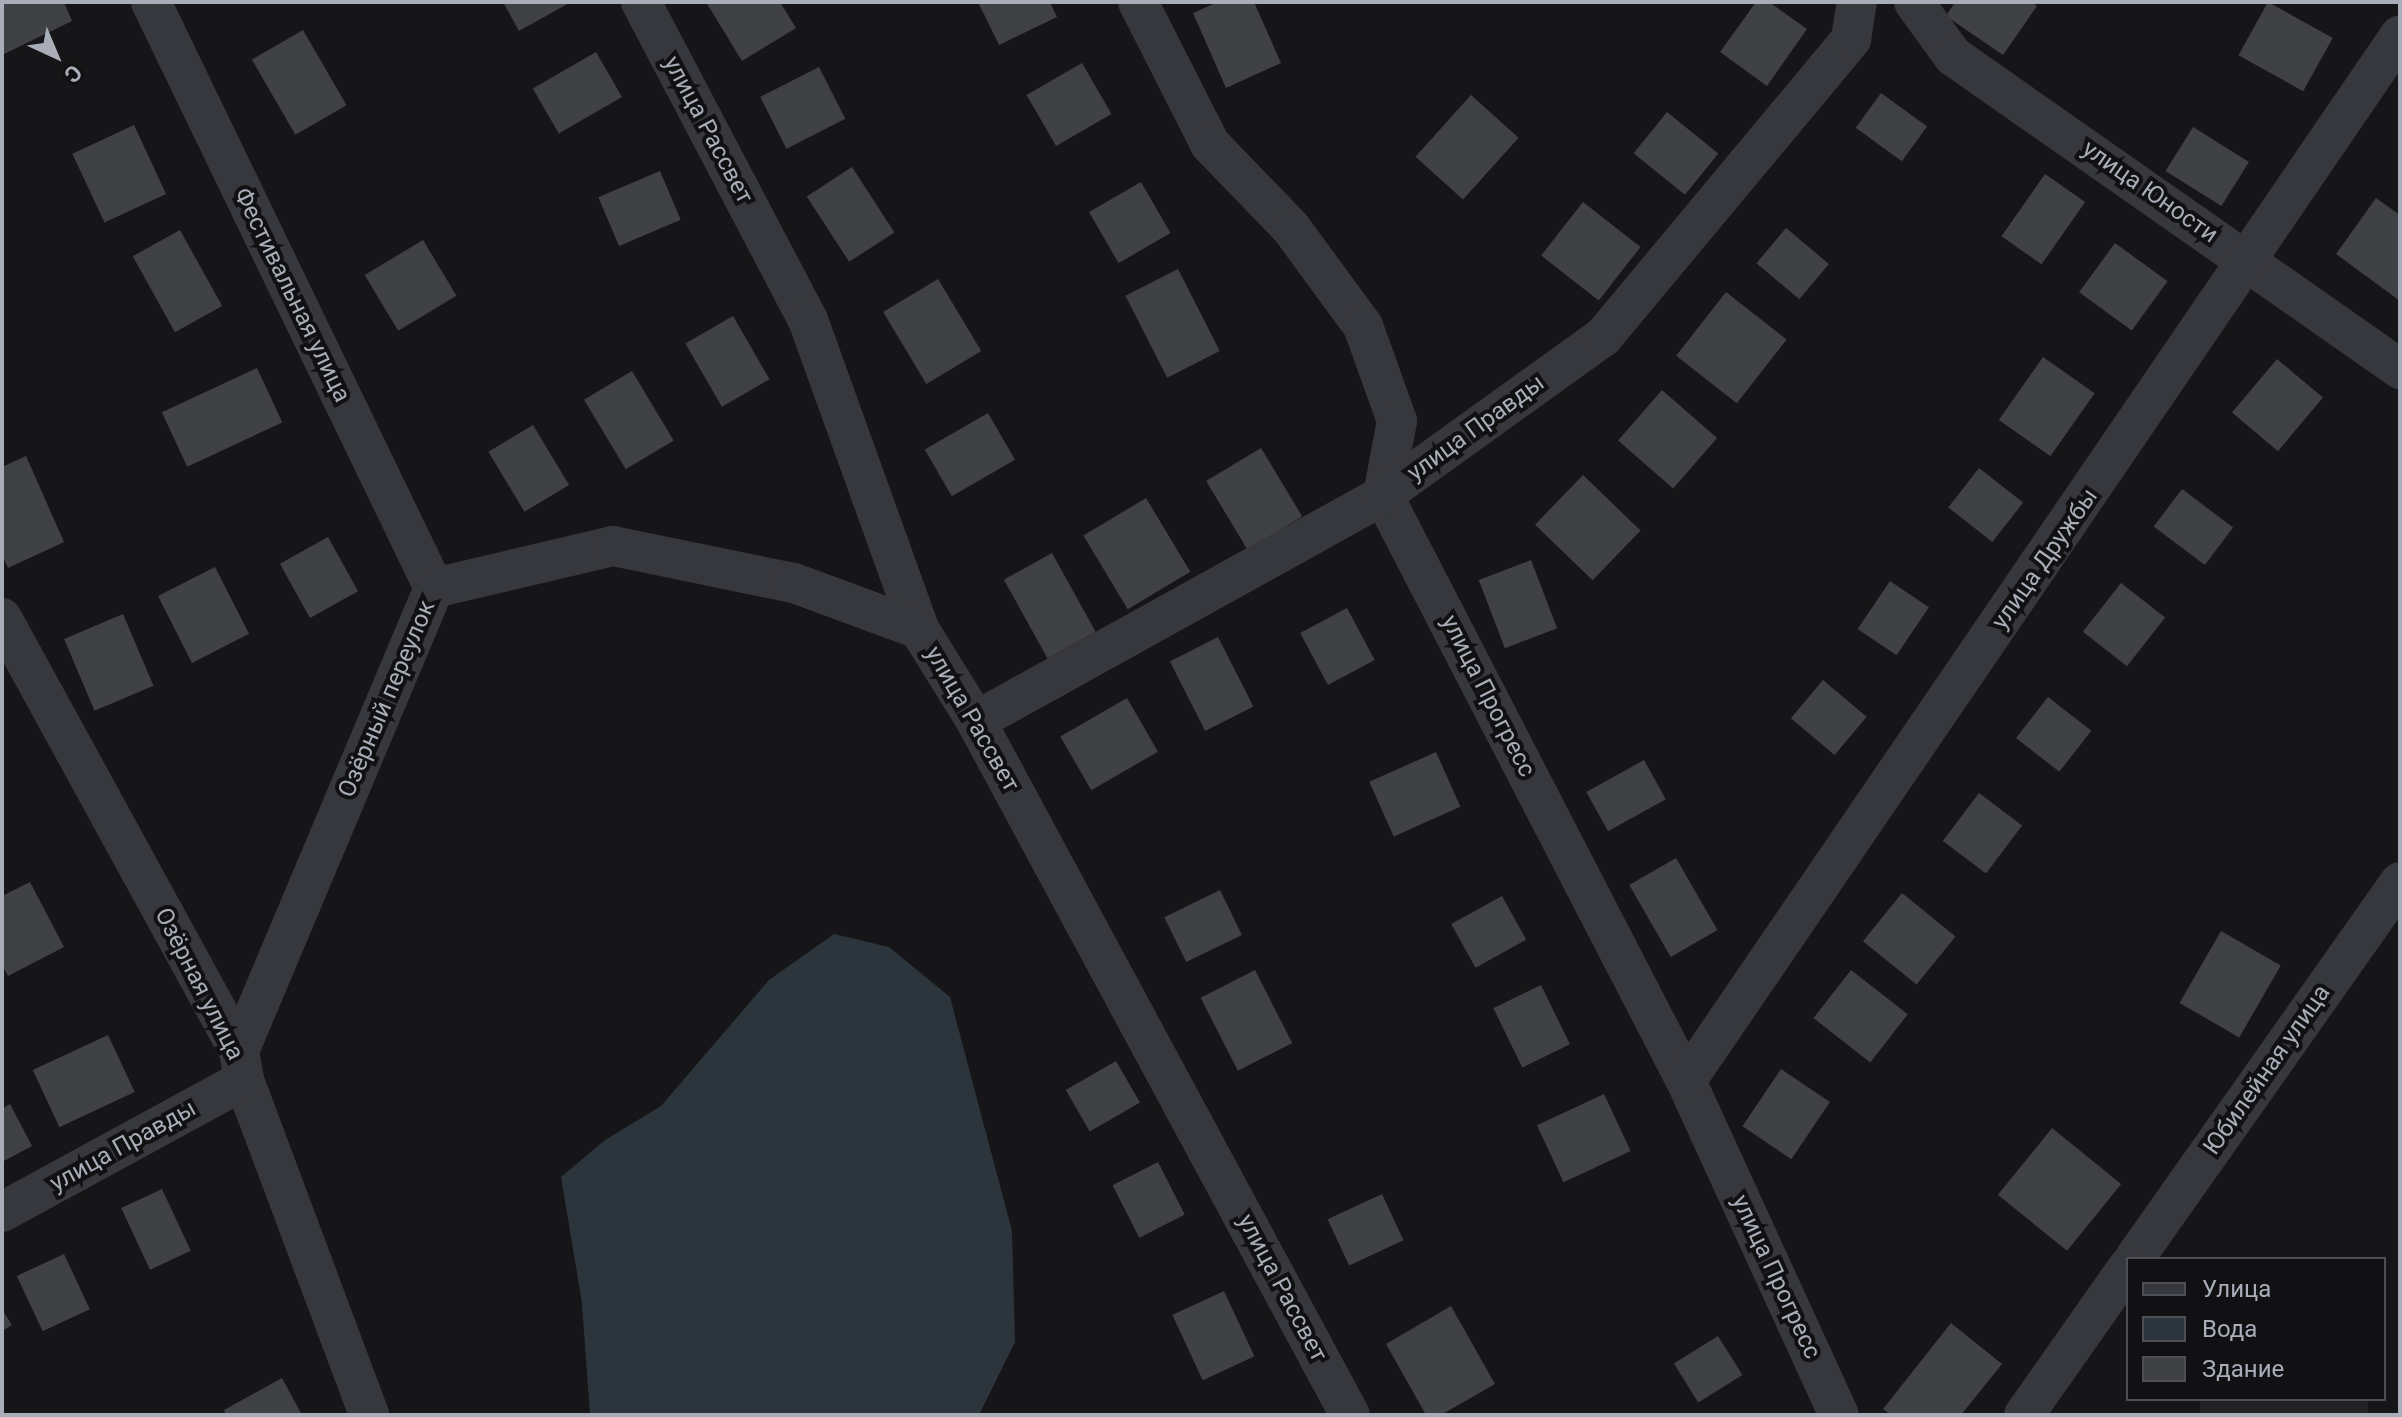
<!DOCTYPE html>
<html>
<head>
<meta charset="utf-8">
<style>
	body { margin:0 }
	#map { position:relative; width:2402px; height:1417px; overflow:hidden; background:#161618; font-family:Roboto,sans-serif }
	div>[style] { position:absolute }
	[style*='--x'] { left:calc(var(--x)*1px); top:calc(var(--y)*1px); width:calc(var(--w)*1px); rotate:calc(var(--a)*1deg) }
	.built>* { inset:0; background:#222225; transform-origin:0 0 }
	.water>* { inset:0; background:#2c353c }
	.building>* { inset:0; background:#404145; transform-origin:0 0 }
	.minor>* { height:40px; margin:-20px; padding:0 20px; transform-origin:20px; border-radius:20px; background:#37383d }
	span { translate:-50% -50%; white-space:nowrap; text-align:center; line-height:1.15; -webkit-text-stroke:8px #111113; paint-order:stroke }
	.street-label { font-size:24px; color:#a8adb8 }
	.frame { position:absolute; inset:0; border:4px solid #a8adb8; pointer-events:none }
	.legend { position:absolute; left:2126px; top:1257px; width:260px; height:144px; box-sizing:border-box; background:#111113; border:2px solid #4d4f55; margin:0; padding:10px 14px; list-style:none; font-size:24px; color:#a8adb8 }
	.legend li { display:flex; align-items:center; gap:16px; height:40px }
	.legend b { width:40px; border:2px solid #4d4f55 }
	.north { position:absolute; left:16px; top:16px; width:80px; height:80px; -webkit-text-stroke:6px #111113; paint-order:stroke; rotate:136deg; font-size:22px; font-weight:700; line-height:32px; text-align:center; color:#a8adb8 }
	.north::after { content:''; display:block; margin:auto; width:28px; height:36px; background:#a8adb8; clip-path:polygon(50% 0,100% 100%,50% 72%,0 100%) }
</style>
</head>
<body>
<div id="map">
	<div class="built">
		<i style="left:2200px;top:1399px;width:168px;height:28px"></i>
	</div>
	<div class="water">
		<i style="clip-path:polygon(834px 934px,889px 947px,950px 997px,1012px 1231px,1015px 1342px,979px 1415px,590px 1415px,582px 1303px,561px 1177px,605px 1140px,661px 1106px,769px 980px)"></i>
	</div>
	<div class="building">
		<i style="clip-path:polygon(2px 2px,64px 2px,72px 21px,2px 55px)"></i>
		<i style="clip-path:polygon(503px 2px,571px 2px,519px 31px)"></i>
		<i style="clip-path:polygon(706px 2px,780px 2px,796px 28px,742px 61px)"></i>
		<i style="clip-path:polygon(978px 2px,1050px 2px,1057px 17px,999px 45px)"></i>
		<i style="clip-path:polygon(1218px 2px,1254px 2px,1281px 63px,1226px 88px,1193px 13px)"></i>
		<i style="clip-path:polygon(1756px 2px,1769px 2px,1807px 29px,1767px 86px,1720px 52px)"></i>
		<i style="clip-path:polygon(1955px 2px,2031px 2px,2037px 6px,2003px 55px,1946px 16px)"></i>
		<i style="left:2268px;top:2px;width:74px;height:61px;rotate:29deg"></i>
		<i style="left:303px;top:30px;width:87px;height:59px;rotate:60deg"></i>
		<i style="left:596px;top:52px;width:52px;height:73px;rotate:60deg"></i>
		<i style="left:1082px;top:63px;width:59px;height:64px;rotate:60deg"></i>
		<i style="left:819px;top:67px;width:58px;height:66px;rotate:63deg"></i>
		<i style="left:1881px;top:93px;width:57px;height:43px;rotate:36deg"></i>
		<i style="left:1471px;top:95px;width:64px;height:83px;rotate:42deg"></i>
		<i style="left:1667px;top:112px;width:66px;height:53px;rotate:39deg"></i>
		<i style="left:134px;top:125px;width:76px;height:68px;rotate:65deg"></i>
		<i style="left:2193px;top:127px;width:66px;height:52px;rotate:32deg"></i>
		<i style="left:852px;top:167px;width:78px;height:54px;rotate:57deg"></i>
		<i style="left:660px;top:171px;width:53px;height:67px;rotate:67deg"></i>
		<i style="left:2045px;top:174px;width:49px;height:76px;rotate:35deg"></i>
		<i style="left:1141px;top:182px;width:59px;height:60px;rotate:60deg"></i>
		<i style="clip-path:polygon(2376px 198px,2400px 215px,2400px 301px,2336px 254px)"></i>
		<i style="left:1583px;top:202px;width:73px;height:68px;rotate:38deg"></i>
		<i style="left:1786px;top:228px;width:56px;height:46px;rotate:40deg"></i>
		<i style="left:180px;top:230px;width:87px;height:54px;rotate:61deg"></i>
		<i style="left:423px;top:240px;width:65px;height:68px;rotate:59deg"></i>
		<i style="left:2115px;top:243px;width:65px;height:61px;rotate:36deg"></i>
		<i style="left:1178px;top:269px;width:92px;height:59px;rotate:63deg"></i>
		<i style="left:938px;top:279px;width:84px;height:64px;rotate:59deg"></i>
		<i style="left:1726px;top:292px;width:77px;height:81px;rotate:38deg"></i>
		<i style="left:733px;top:316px;width:73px;height:55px;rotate:60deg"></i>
		<i style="left:2043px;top:357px;width:63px;height:77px;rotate:35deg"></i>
		<i style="left:2277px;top:359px;width:60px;height:70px;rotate:40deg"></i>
		<i style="left:257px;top:368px;width:60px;height:105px;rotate:65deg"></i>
		<i style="left:632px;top:371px;width:81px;height:56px;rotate:59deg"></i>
		<i style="left:1662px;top:390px;width:73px;height:67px;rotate:41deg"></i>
		<i style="left:988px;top:413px;width:54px;height:73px;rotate:60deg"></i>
		<i style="left:533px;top:425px;width:70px;height:52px;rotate:59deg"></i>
		<i style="left:1261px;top:448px;width:80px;height:64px;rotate:59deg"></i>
		<i style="clip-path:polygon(26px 456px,64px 542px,8px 568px,2px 555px,2px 467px)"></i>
		<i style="left:1979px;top:468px;width:56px;height:50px;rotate:38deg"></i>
		<i style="left:1583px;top:475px;width:80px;height:69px;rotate:44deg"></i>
		<i style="left:2182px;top:489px;width:64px;height:47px;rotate:37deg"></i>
		<i style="left:1146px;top:498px;width:86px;height:73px;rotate:59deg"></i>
		<i style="left:328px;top:537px;width:62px;height:55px;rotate:61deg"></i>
		<i style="left:1052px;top:553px;width:90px;height:55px;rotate:61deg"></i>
		<i style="left:1531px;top:560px;width:73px;height:56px;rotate:69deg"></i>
		<i style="left:215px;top:567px;width:75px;height:64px;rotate:63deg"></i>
		<i style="left:1890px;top:581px;width:47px;height:58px;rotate:34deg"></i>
		<i style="left:2121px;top:583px;width:56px;height:62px;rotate:38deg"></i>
		<i style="left:1347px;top:608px;width:59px;height:53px;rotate:62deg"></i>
		<i style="left:123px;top:614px;width:78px;height:64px;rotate:67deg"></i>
		<i style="left:1218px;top:637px;width:78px;height:54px;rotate:63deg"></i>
		<i style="left:1823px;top:680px;width:57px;height:50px;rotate:40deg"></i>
		<i style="left:2048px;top:697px;width:55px;height:52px;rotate:38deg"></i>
		<i style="left:1127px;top:698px;width:62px;height:77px;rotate:60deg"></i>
		<i style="left:1436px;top:752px;width:60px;height:73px;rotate:66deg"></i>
		<i style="left:1644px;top:760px;width:45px;height:66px;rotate:61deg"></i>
		<i style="left:1979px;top:793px;width:54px;height:60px;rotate:37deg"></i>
		<i style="left:1676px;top:858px;width:83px;height:54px;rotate:60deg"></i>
		<i style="clip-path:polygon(30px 882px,64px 947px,8px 976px,2px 965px,2px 896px)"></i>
		<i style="left:1220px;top:890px;width:50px;height:62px;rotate:64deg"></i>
		<i style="left:1902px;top:893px;width:69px;height:62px;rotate:39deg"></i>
		<i style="left:1502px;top:896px;width:50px;height:58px;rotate:61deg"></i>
		<i style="left:2221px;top:931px;width:69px;height:83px;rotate:30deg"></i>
		<i style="left:1255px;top:970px;width:82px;height:61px;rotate:63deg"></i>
		<i style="left:1851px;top:970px;width:72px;height:61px;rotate:38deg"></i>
		<i style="left:1541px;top:985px;width:66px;height:53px;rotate:64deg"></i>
		<i style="left:108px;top:1035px;width:63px;height:83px;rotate:65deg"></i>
		<i style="left:1116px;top:1061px;width:48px;height:58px;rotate:60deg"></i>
		<i style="left:1781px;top:1069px;width:59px;height:69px;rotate:34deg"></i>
		<i style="left:1604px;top:1094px;width:63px;height:74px;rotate:65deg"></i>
		<i style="clip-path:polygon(10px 1104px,32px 1146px,2px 1162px,2px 1109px)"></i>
		<i style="left:2052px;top:1128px;width:89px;height:86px;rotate:39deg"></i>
		<i style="left:1158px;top:1162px;width:59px;height:51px;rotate:63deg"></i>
		<i style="left:162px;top:1189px;width:68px;height:45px;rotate:65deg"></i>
		<i style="left:1382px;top:1194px;width:51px;height:60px;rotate:65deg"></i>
		<i style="left:64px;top:1254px;width:61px;height:52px;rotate:65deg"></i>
		<i style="left:1224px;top:1291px;width:72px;height:57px;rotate:65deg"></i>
		<i style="clip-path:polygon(1451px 1306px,1495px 1384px,1441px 1415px,1426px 1415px,1386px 1344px)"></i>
		<i style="clip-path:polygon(2px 1309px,12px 1325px,2px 1331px)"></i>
		<i style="clip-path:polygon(1951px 1323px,2002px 1364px,1961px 1415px,1891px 1415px,1883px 1409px)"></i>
		<i style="left:1718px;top:1336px;width:46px;height:52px;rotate:58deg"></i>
		<i style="clip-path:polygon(282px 1378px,302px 1415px,226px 1415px,224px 1410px)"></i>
	</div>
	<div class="minor">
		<i style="--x:151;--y:2;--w:651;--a:64.22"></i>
		<i style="--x:641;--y:2;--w:359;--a:62.3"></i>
		<i style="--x:808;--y:320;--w:328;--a:70.2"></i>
		<i style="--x:919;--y:629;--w:108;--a:58.2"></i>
		<i style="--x:976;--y:721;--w:788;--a:61.68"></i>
		<i style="--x:1138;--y:2;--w:159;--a:63.1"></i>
		<i style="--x:1210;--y:144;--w:117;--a:46"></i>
		<i style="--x:1291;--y:228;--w:122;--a:53.7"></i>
		<i style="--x:1363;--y:326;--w:101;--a:70.3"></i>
		<i style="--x:1397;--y:421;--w:75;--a:100.7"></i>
		<i style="--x:1383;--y:495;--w:660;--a:62.66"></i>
		<i style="--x:1686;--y:1081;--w:367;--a:65.4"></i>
		<i style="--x:1914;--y:2;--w:67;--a:54.2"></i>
		<i style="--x:1953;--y:56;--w:546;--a:35"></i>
		<i style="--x:2;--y:618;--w:494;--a:61.3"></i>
		<i style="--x:239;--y:1051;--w:29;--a:80"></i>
		<i style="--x:244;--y:1080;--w:358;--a:69.5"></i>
		<i style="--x:976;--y:721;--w:466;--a:-29"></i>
		<i style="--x:1383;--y:495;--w:271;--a:-35.7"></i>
		<i style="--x:1603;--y:337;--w:388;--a:-50.2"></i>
		<i style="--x:1851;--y:39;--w:37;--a:-81"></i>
		<i style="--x:239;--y:1051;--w:502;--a:-67.16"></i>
		<i style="--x:434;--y:588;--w:184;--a:-13.2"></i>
		<i style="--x:613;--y:546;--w:185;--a:11.6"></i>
		<i style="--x:794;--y:583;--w:133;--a:20.2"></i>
		<i style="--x:1686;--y:1081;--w:1266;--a:-55.68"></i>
		<i style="--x:2;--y:1212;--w:276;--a:-28.6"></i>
		<i style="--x:2134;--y:1259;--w:461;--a:-54.8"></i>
		<i style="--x:2024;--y:1415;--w:181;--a:-54.9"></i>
	</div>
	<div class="street-label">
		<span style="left:708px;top:130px;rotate:62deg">улица Рассвет</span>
		<span style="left:2150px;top:192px;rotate:35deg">улица Юности</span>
		<span style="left:292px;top:295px;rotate:64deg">Фестивальная улица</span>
		<span style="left:1476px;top:428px;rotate:-36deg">улица Правды</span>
		<span style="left:2045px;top:559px;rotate:-55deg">улица Дружбы</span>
		<span style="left:1488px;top:696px;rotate:63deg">улица Прогресс</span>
		<span style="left:387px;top:699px;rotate:-67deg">Озёрный переулок</span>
		<span style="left:972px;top:719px;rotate:60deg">улица Рассвет</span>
		<span style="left:199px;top:984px;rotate:63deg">Озёрная улица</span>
		<span style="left:2267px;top:1070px;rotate:-55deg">Юбилейная улица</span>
		<span style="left:123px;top:1146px;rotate:-29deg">улица Правды</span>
		<span style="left:1776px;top:1277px;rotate:65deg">улица Прогресс</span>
		<span style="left:1282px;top:1288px;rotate:62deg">улица Рассвет</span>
	</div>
	<div class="frame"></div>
	<ul class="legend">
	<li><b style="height:10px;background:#37383d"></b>Улица</li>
	<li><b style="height:22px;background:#2c353c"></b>Вода</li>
	<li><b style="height:22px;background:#404145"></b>Здание</li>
	</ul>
	<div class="north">С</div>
</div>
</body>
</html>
